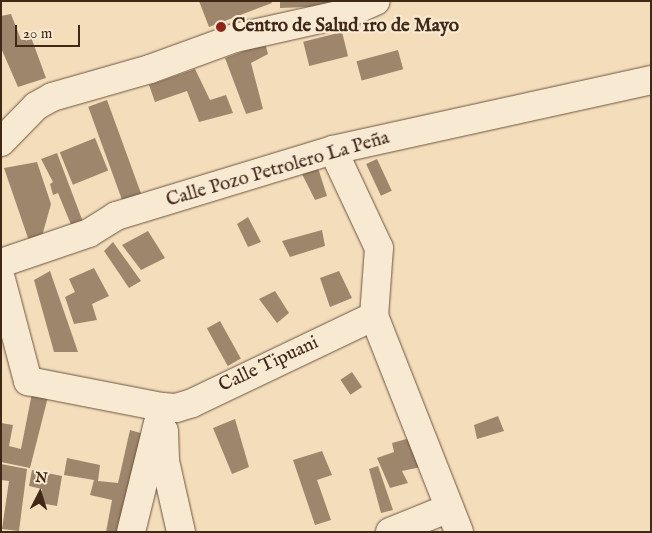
<!DOCTYPE html>
<html>
<head>
<meta charset="utf-8">
<style>
	body { margin:0 }
	#map { position:relative; width:652px; height:533px; overflow:hidden; background:#f4ddbb; font-family:"IM FELL English",serif }
	div>[style] { position:absolute }
	[style*='--x'] { left:calc(var(--x)*1px); top:calc(var(--y)*1px); width:calc(var(--w)*1px); rotate:calc(var(--a)*1deg) }
	.building>* { inset:0; background:#9d866c; transform-origin:0 0 }
	.roads { filter:drop-shadow(0 0 1px #6c553f) drop-shadow(0 0 1px #6c553f) }
	.minor>* { height:28px; margin:-14px; padding:0 14px; transform-origin:14px; border-radius:14px; background:#f8e9d3 }
	.dots>* { width:14px; height:14px; translate:-50% -50%; box-sizing:border-box; border:2px solid #f8e9d3; border-radius:50% }
	span { translate:-50% -50%; white-space:nowrap; text-align:center; line-height:1.15; -webkit-text-stroke:4.5px #f8e9d3; paint-order:stroke }
	.poi-label { font-size:19px; color:#3f2816; font-weight:700 }
	.left { translate:0 -50%; text-align:left }
	.street-label { font-size:19px; color:#3f2816 }
	.frame { position:absolute; inset:0; border:2px solid #3f2816; pointer-events:none }
	.north { position:absolute; left:15px; top:468px; width:50px; height:50px; -webkit-text-stroke:4px #f8e9d3; paint-order:stroke; rotate:5deg; font-size:14px; font-weight:700; line-height:20px; text-align:center; color:#3f2816 }
	.north::after { content:''; display:block; margin:auto; width:18px; height:22px; background:#3f2816; clip-path:polygon(50% 0,100% 100%,50% 72%,0 100%) }
	.scale { position:absolute; left:15px; top:25px; width:65px; height:22px; box-sizing:border-box; border:2px solid #3f2816; border-top:0; padding-left:6px; font-size:15px; line-height:18px; white-space:nowrap; color:#3f2816; -webkit-text-stroke:4px #f8e9d3; paint-order:stroke }
</style>
</head>
<body>
<div id="map">
	<div class="building">
		<i style="clip-path:polygon(199px 1px,271px 1px,272px 3px,209px 27px)"></i>
		<i style="clip-path:polygon(280px 1px,333px 1px,333px 6px,280px 8px)"></i>
		<i style="clip-path:polygon(11px 14px,21px 40px,31px 37px,46px 78px,18px 87px,1px 48px,1px 16px)"></i>
		<i style="left:342px;top:32px;width:25px;height:40px;rotate:76deg"></i>
		<i style="clip-path:polygon(265px 43px,268px 54px,251px 63px,263px 109px,246px 114px,225px 58px)"></i>
		<i style="left:398px;top:50px;width:20px;height:43px;rotate:75deg"></i>
		<i style="clip-path:polygon(195px 69px,210px 100px,226px 95px,233px 113px,199px 122px,187px 91px,155px 102px,149px 85px)"></i>
		<i style="left:107px;top:100px;width:103px;height:20px;rotate:70deg"></i>
		<i style="left:95px;top:138px;width:35px;height:38px;rotate:68deg"></i>
		<i style="clip-path:polygon(57px 153px,83px 222px,72px 227px,58px 193px,53px 195px,50px 184px,53px 182px,41px 159px)"></i>
		<i style="left:377px;top:159px;width:35px;height:12px;rotate:65deg"></i>
		<i style="clip-path:polygon(37px 162px,51px 204px,42px 236px,29px 241px,4px 168px)"></i>
		<i style="clip-path:polygon(318px 168px,327px 196px,315px 200px,301px 172px)"></i>
		<i style="clip-path:polygon(248px 217px,261px 242px,248px 247px,237px 224px)"></i>
		<i style="clip-path:polygon(322px 230px,325px 246px,290px 257px,282px 241px)"></i>
		<i style="clip-path:polygon(148px 231px,165px 258px,141px 270px,122px 245px)"></i>
		<i style="clip-path:polygon(113px 242px,141px 281px,129px 288px,104px 251px)"></i>
		<i style="clip-path:polygon(94px 268px,109px 296px,92px 304px,97px 320px,74px 324px,65px 297px,75px 292px,69px 279px)"></i>
		<i style="clip-path:polygon(50px 271px,78px 352px,54px 352px,34px 280px)"></i>
		<i style="clip-path:polygon(339px 271px,352px 298px,330px 307px,320px 278px)"></i>
		<i style="clip-path:polygon(275px 291px,289px 313px,277px 323px,259px 299px)"></i>
		<i style="left:220px;top:321px;width:43px;height:15px;rotate:61deg"></i>
		<i style="left:352px;top:372px;width:18px;height:14px;rotate:56deg"></i>
		<i style="clip-path:polygon(32px 393px,48px 397px,30px 468px,1px 462px,1px 423px,13px 425px,9px 446px,21px 449px)"></i>
		<i style="clip-path:polygon(498px 416px,504px 431px,477px 439px,474px 425px)"></i>
		<i style="clip-path:polygon(235px 419px,249px 467px,232px 474px,213px 428px)"></i>
		<i style="clip-path:polygon(130px 430px,144px 434px,123px 532px,106px 532px,112px 500px,90px 495px,94px 480px,64px 475px,67px 458px,100px 465px,98px 481px,118px 483px)"></i>
		<i style="clip-path:polygon(410px 438px,421px 467px,402px 471px,408px 483px,390px 488px,377px 458px,394px 452px,392px 443px)"></i>
		<i style="clip-path:polygon(322px 451px,332px 475px,317px 480px,331px 520px,315px 525px,293px 460px)"></i>
		<i style="clip-path:polygon(1px 464px,27px 469px,19px 531px,2px 529px,9px 481px,1px 480px)"></i>
		<i style="clip-path:polygon(378px 466px,393px 510px,381px 513px,369px 469px)"></i>
		<i style="clip-path:polygon(32px 470px,62px 476px,57px 506px,40px 503px,42px 489px,29px 486px)"></i>
	</div>
	<div class="roads">
		<div class="minor">
			<i style="--x:1;--y:142;--w:50;--a:-45.8"></i>
			<i style="--x:36;--y:106;--w:18;--a:-29"></i>
			<i style="--x:52;--y:97;--w:102;--a:-15.9"></i>
			<i style="--x:150;--y:69;--w:90;--a:-20"></i>
			<i style="--x:235;--y:38;--w:119;--a:-12.6"></i>
			<i style="--x:351;--y:12;--w:27;--a:-24"></i>
			<i style="--x:333;--y:150;--w:108;--a:64.9"></i>
			<i style="--x:379;--y:248;--w:68;--a:94.2"></i>
			<i style="--x:374;--y:316;--w:232;--a:68.5"></i>
			<i style="--x:1;--y:263;--w:93;--a:-18.8"></i>
			<i style="--x:89;--y:233;--w:32;--a:-32"></i>
			<i style="--x:116;--y:216;--w:227;--a:-16.9"></i>
			<i style="--x:333;--y:150;--w:326;--a:-12.4"></i>
			<i style="--x:1;--y:279;--w:106;--a:75.2"></i>
			<i style="--x:28;--y:381;--w:136;--a:11"></i>
			<i style="--x:162;--y:407;--w:14;--a:4"></i>
			<i style="--x:176;--y:408;--w:17;--a:-17"></i>
			<i style="--x:192;--y:403;--w:202;--a:-25.5"></i>
			<i style="--x:164;--y:431;--w:30;--a:88"></i>
			<i style="--x:165;--y:461;--w:73;--a:77.3"></i>
			<i style="--x:131;--y:532;--w:129;--a:-76.1"></i>
			<i style="--x:390;--y:532;--w:64;--a:-22.1"></i>
		</div>
	</div>
	<div class="dots">
		<i style="left:221px;top:27px;background:#8f2418"></i>
	</div>
	<div class="poi-label">
		<span class="left" style="left:232px;top:27px">Centro de Salud 1ro de Mayo</span>
	</div>
	<div class="street-label">
		<span style="left:278px;top:170px;rotate:-16deg">Calle Pozo Petrolero La Peña</span>
		<span style="left:269px;top:365px;rotate:-25deg">Calle Tipuani</span>
	</div>
	<div class="frame"></div>
	<div class="north">N</div>
	<div class="scale">20 m</div>
</div>
</body>
</html>
